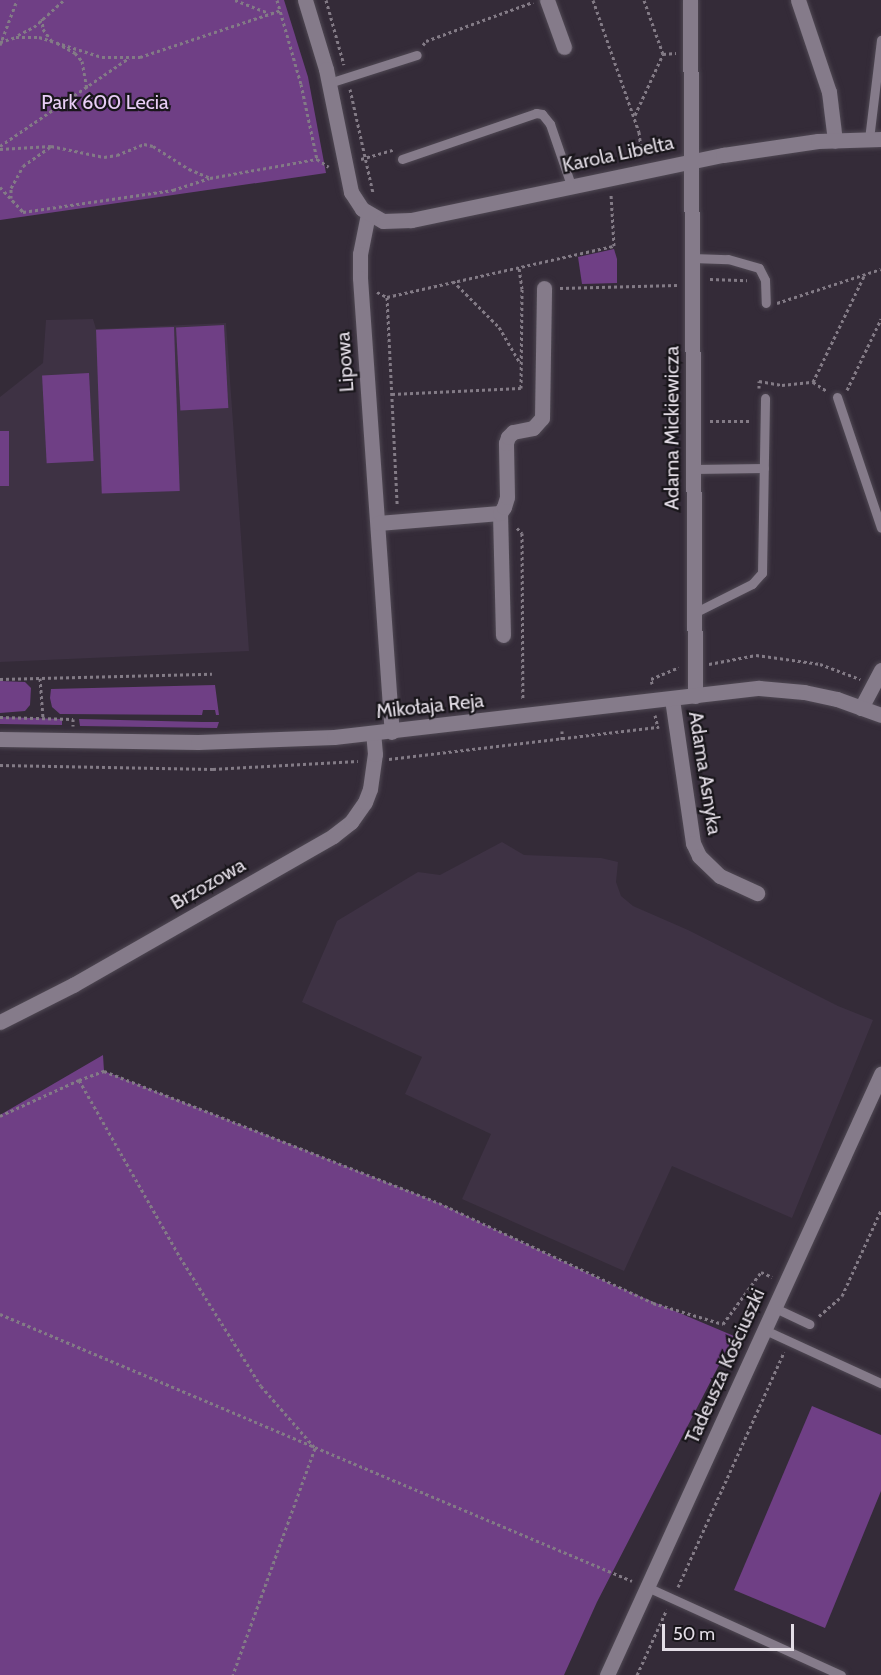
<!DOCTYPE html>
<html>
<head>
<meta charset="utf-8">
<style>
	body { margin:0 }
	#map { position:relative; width:881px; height:1675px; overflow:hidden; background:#342b38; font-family:Cabin,sans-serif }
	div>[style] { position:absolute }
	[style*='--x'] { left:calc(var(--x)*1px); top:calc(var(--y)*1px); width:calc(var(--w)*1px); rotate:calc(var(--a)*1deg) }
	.built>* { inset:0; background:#3e3244 }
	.green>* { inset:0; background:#6f3f85; transform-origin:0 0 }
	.path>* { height:3px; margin-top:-1.5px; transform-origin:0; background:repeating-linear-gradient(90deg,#837b86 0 3px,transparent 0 6px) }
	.roads { filter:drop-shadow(0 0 2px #4f4853) drop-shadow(0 0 2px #4f4853) }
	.service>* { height:9px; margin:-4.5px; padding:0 4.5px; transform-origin:4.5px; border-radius:4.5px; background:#857b8a }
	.minor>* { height:15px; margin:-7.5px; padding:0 7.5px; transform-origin:7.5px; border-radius:7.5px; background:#857b8a }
	.tertiary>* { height:15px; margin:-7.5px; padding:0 7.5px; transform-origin:7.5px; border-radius:7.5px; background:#857b8a }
	.secondary>* { height:15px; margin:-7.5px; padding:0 7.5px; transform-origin:7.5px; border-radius:7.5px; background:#857b8a }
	span { translate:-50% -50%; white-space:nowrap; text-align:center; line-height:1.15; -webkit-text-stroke:4.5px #19161b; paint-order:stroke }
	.park-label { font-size:20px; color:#e9cef6 }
	.street-label { font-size:20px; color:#e3dde6 }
	.scale { position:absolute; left:662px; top:1624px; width:132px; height:27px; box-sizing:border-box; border:3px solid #e3dde6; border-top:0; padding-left:8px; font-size:18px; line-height:21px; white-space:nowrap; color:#e3dde6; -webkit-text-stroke:4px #19161b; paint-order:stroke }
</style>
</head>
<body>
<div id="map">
	<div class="built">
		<i style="clip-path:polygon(93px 319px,96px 329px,226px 323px,249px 651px,0 662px,0 397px,43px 363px,46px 320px)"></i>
		<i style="clip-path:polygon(502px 842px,524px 855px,601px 858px,618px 862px,616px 882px,621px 896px,633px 906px,688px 930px,838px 1006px,873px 1020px,792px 1218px,672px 1166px,624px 1271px,462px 1199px,491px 1134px,405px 1094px,422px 1057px,302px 1002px,337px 921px,418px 872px,440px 875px)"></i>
	</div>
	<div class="green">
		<i style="clip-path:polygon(0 0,284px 0,308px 77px,326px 173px,0 220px)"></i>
		<i style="clip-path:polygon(614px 249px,617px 259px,617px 283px,582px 284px,578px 257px)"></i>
		<i style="left:224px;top:325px;width:83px;height:48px;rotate:87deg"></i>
		<i style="left:174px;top:327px;width:164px;height:78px;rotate:88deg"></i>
		<i style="left:89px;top:373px;width:88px;height:47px;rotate:87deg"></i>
		<i style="left:0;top:431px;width:9px;height:55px"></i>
		<i style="clip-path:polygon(0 681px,25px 682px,31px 688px,30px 705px,25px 711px,0 713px)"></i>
		<i style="clip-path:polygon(215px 685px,219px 715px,216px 715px,215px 710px,203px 710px,202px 715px,60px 714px,52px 707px,50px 698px,51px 689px)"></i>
		<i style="clip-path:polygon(0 717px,62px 719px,62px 725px,0 724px)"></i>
		<i style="clip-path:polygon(79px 719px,202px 722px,219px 722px,217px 728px,80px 726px)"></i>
		<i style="clip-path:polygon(103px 1055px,104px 1071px,439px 1203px,611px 1284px,734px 1336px,597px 1602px,564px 1675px,0 1675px,0 1115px)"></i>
		<i style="clip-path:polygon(812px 1406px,881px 1435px,881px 1491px,825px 1628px,734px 1590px)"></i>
	</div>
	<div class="path">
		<i style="--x:235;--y:0;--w:36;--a:21"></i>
		<i style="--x:277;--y:0;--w:87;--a:74.1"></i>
		<i style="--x:301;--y:84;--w:77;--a:78"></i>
		<i style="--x:326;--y:0;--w:67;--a:74.5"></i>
		<i style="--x:593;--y:0;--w:140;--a:70.8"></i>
		<i style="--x:639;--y:132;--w:23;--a:83"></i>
		<i style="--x:42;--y:18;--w:11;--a:85"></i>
		<i style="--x:43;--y:29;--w:14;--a:54"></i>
		<i style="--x:18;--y:35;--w:18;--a:-27"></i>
		<i style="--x:34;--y:27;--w:40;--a:-42"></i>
		<i style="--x:0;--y:42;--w:17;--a:-17"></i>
		<i style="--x:16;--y:37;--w:23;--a:0"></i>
		<i style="--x:39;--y:37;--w:66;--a:17.6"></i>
		<i style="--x:102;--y:57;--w:38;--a:0"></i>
		<i style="--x:140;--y:57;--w:149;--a:-18.4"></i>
		<i style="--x:57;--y:43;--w:21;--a:29"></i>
		<i style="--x:75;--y:53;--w:11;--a:49"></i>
		<i style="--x:82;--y:61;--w:28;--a:80"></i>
		<i style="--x:0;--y:45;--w:48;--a:-69.3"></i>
		<i style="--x:423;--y:45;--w:5;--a:-53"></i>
		<i style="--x:426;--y:41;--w:114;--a:-20"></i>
		<i style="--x:663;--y:54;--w:13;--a:-4"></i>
		<i style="--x:350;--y:89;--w:107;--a:77.5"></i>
		<i style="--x:635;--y:115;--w:67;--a:-65.3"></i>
		<i style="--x:663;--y:54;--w:57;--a:-109.4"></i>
		<i style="--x:0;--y:146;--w:156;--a:-34.3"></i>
		<i style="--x:0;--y:149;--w:51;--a:-3.4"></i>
		<i style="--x:51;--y:146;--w:54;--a:11.7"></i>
		<i style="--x:104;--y:157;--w:13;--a:-9"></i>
		<i style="--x:117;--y:155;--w:29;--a:-22"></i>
		<i style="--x:144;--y:144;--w:9;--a:13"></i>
		<i style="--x:153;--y:146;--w:43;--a:32.6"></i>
		<i style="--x:189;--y:169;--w:23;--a:23"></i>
		<i style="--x:210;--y:178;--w:109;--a:-10.1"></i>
		<i style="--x:317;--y:159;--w:14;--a:34"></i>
		<i style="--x:361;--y:159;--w:33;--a:-16"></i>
		<i style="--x:0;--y:187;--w:34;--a:47"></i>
		<i style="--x:23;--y:212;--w:152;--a:-8.3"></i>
		<i style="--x:173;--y:190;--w:38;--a:-18"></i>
		<i style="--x:11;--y:198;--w:10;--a:-90"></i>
		<i style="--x:11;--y:188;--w:25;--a:-61"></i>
		<i style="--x:23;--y:166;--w:33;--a:-35"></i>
		<i style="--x:710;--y:279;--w:37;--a:2"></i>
		<i style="--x:453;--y:281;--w:65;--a:45"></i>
		<i style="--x:499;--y:327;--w:42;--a:59.7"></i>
		<i style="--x:560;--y:288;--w:117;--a:-1.5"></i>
		<i style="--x:377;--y:292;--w:11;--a:27"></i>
		<i style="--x:387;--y:297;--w:233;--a:-12.7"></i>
		<i style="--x:614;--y:246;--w:52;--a:-93.3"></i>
		<i style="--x:387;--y:297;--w:208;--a:87.2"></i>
		<i style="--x:777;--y:303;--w:109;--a:-18.1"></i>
		<i style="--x:813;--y:382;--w:120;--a:-64.3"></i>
		<i style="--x:759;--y:388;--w:7;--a:-90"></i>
		<i style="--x:759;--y:381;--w:23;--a:10"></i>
		<i style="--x:782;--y:385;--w:31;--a:-6"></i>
		<i style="--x:813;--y:382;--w:17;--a:33"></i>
		<i style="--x:847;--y:390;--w:79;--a:-64.4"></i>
		<i style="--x:392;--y:394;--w:129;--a:-2.7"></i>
		<i style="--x:521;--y:388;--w:99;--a:-89.4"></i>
		<i style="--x:522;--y:289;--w:22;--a:-98"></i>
		<i style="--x:710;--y:421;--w:41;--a:0"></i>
		<i style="--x:517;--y:528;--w:7;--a:45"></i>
		<i style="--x:522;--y:533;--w:166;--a:89.7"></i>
		<i style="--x:709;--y:664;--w:48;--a:-10.8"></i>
		<i style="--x:756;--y:655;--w:65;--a:8"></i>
		<i style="--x:820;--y:664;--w:43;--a:20.6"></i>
		<i style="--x:40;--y:678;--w:40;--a:85.7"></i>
		<i style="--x:0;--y:679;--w:212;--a:-1.4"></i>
		<i style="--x:652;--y:684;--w:5;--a:-101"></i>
		<i style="--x:651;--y:679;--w:30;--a:-23"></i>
		<i style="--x:655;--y:715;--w:13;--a:77"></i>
		<i style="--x:0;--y:717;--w:73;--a:1.6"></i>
		<i style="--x:73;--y:719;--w:7;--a:90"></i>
		<i style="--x:562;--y:731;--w:9;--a:90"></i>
		<i style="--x:389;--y:759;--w:272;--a:-6.8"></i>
		<i style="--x:0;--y:765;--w:213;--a:1.1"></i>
		<i style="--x:213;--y:769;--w:145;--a:-3.2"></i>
		<i style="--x:79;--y:1080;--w:204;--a:60.3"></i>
		<i style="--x:180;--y:1257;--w:152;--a:57.9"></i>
		<i style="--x:261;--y:1386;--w:82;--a:48.9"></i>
		<i style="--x:315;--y:1448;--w:241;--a:109.9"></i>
		<i style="--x:0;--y:1116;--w:87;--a:-24.5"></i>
		<i style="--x:79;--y:1080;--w:27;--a:-20"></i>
		<i style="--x:104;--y:1071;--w:360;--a:21.5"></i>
		<i style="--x:439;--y:1203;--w:236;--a:25"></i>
		<i style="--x:653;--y:1303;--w:73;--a:16.7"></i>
		<i style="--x:723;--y:1324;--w:64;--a:-53.8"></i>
		<i style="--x:761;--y:1272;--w:12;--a:24"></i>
		<i style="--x:0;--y:1314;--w:686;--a:22.9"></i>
		<i style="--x:819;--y:1316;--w:30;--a:-41"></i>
		<i style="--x:842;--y:1296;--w:94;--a:-65.6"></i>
		<i style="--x:678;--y:1587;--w:258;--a:-65.7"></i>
		<i style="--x:637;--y:1675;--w:72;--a:-65.6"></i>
	</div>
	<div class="roads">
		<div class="service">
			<i style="--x:329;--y:83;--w:92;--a:-17.7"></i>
			<i style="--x:869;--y:139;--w:100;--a:-83.1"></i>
			<i style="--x:402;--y:159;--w:142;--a:-18.9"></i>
			<i style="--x:536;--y:113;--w:6;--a:9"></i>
			<i style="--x:542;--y:114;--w:13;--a:51"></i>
			<i style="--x:550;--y:124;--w:65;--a:71"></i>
			<i style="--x:692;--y:258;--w:36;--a:2"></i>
			<i style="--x:728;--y:259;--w:32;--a:16"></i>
			<i style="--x:759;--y:268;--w:13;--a:63"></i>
			<i style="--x:765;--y:280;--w:23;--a:88"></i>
			<i style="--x:837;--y:397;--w:138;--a:71.4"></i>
			<i style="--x:693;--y:469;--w:71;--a:-0.8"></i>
			<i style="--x:694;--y:613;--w:65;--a:-26.6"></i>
			<i style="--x:752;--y:584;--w:15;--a:-48"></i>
			<i style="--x:762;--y:573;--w:175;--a:-89"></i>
			<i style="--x:775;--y:1308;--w:38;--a:25"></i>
			<i style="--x:765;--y:1330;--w:128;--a:24.6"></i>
			<i style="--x:647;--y:1587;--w:213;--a:24.4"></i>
		</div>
		<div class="minor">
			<i style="--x:547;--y:0;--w:50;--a:70.1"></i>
			<i style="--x:798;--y:0;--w:97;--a:71.4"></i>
			<i style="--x:829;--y:92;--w:49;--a:83"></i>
			<i style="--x:368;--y:214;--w:41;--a:101.3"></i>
			<i style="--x:360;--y:254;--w:24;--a:90"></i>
			<i style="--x:360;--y:278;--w:455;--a:86"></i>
			<i style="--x:500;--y:513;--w:122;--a:88.6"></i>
			<i style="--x:378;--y:523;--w:122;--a:-4.7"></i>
			<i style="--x:500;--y:513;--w:7;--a:-56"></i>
			<i style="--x:504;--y:507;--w:10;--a:-73"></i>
			<i style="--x:507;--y:497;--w:54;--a:-91.1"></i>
			<i style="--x:506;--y:443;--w:6;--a:-72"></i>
			<i style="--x:508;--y:437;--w:7;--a:-45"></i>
			<i style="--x:513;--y:432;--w:20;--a:-11"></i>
			<i style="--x:533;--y:428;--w:13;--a:-48"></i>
			<i style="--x:542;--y:418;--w:130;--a:-89.1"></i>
			<i style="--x:672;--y:699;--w:146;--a:81.7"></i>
			<i style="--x:693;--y:843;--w:14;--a:65"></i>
			<i style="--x:699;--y:856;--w:29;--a:44"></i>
			<i style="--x:720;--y:876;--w:41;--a:24.7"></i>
			<i style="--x:861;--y:708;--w:43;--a:-62.2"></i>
			<i style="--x:0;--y:1022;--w:82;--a:-26.9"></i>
			<i style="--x:73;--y:985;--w:300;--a:-29.8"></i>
			<i style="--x:333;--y:836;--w:23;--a:-38"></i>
			<i style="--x:351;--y:822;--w:24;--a:-55"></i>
			<i style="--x:365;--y:802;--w:14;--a:-69"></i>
			<i style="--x:370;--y:789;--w:35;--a:-82"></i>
			<i style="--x:375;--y:754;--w:21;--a:-95"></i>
		</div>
		<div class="tertiary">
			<i style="--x:305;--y:0;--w:72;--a:73.1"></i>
			<i style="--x:326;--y:69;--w:126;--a:78.5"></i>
			<i style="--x:351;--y:192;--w:20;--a:57"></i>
			<i style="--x:362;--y:209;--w:24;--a:30"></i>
			<i style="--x:383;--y:221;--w:28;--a:-2"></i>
			<i style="--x:411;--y:220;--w:319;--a:-11.8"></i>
			<i style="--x:723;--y:155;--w:96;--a:-8.4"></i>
			<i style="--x:818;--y:141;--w:63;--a:-1.8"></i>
			<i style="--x:690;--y:0;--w:696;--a:89.59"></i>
			<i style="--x:0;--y:739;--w:198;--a:0.9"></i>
			<i style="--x:198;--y:742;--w:136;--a:-2.1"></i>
			<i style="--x:334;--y:737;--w:428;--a:-6.6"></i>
			<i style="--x:759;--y:688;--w:45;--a:5.1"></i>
			<i style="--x:804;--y:692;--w:34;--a:12"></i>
			<i style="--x:837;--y:699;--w:47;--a:20"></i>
		</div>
		<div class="secondary">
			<i style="--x:607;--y:1675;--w:661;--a:-65.49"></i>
		</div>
	</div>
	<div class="park-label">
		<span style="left:105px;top:102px">Park 600 Lecia</span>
	</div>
	<div class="street-label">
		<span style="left:618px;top:154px;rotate:-12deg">Karola Libelta</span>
		<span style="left:345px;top:362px;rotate:-94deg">Lipowa</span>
		<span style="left:672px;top:428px;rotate:-90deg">Adama Mickiewicza</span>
		<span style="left:430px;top:706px;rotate:-6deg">Mikołaja Reja</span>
		<span style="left:705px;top:773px;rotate:81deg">Adama Asnyka</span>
		<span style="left:208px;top:884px;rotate:-30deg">Brzozowa</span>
		<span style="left:725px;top:1366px;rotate:-66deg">Tadeusza Kościuszki</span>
	</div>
	<div class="scale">50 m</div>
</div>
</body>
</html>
